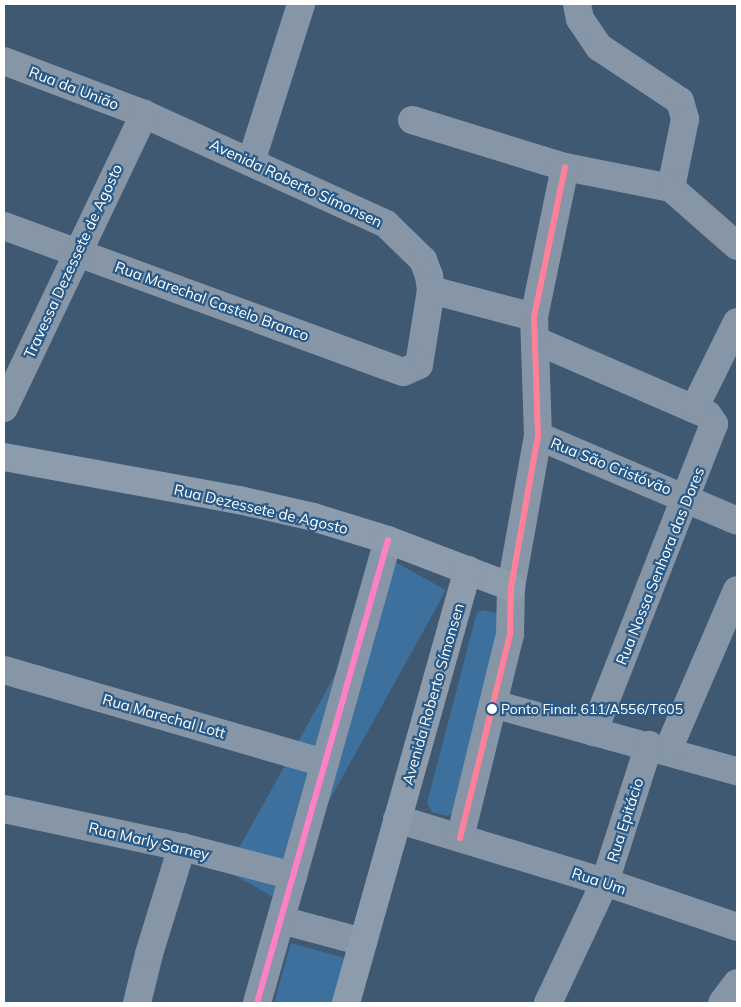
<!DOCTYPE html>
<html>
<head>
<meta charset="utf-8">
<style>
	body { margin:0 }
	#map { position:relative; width:741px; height:1007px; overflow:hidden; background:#3f5972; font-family:Mulish,sans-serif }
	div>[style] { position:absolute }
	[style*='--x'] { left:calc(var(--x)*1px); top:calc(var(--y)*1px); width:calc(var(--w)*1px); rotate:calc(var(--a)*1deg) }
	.green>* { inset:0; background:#3d709d; transform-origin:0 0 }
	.street>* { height:28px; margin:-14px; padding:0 14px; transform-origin:14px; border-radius:14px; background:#8696a7 }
	.secondary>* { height:28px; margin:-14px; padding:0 14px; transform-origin:14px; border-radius:14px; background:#8c9cac }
	.bus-1>* { height:6px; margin:-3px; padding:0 3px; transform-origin:3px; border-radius:3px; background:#ff8098 }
	.bus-2>* { height:6px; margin:-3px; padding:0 3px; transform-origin:3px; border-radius:3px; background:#ff80c5 }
	.dots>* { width:14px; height:14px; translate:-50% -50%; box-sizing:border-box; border:2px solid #295a88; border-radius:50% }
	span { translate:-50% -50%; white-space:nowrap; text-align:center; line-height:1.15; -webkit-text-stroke:4.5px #295a88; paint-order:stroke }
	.bus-label { font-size:14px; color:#fff }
	.left { translate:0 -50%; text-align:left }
	.street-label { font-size:15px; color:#fff }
	.frame { position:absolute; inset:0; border:5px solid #fff; pointer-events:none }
</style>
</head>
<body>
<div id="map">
	<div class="green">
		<i style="left:397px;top:563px;width:56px;height:352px;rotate:29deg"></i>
		<i style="clip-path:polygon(484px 610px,502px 615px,456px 811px,447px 816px,432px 812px,427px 803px,477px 612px)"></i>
		<i style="clip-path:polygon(291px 943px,345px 958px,333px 1003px,274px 1003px)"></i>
	</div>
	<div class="street">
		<i style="--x:577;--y:4;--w:15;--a:79"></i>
		<i style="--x:580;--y:19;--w:34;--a:56"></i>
		<i style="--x:599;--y:47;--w:97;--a:33.7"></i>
		<i style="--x:680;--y:101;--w:19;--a:74"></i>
		<i style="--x:685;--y:119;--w:70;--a:101.5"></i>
		<i style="--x:4;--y:61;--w:150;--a:20.7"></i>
		<i style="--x:144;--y:114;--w:266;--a:24.4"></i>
		<i style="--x:386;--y:224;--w:52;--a:44.2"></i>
		<i style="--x:423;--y:260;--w:17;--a:69"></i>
		<i style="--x:429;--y:276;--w:14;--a:82"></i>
		<i style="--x:431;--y:290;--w:76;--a:99.1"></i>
		<i style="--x:419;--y:365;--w:17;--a:156"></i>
		<i style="--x:403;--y:372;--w:425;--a:-159.9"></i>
		<i style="--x:412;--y:120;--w:160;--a:17.1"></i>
		<i style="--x:565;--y:167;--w:108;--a:11.2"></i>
		<i style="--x:671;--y:188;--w:88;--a:41.3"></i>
		<i style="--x:251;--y:162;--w:166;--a:-72.4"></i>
		<i style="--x:431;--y:290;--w:106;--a:14.7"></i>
		<i style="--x:537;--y:341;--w:186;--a:23.4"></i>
		<i style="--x:708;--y:415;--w:11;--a:56"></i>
		<i style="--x:714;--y:424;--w:331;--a:111.4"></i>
		<i style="--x:4;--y:408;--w:326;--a:-64.5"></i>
		<i style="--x:694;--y:409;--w:97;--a:-63.7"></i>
		<i style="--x:538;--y:436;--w:216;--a:23.1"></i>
		<i style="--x:4;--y:670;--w:334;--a:16.2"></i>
		<i style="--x:493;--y:704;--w:253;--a:15.4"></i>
		<i style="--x:668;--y:750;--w:174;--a:-66.7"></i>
		<i style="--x:4;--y:809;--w:182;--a:12.1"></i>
		<i style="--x:182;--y:847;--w:115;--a:14.6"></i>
		<i style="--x:397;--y:819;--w:217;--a:16.9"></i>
		<i style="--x:605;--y:882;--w:139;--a:18.8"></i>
		<i style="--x:460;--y:838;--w:210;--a:-76.2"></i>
		<i style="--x:510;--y:634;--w:47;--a:-88.8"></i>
		<i style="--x:511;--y:587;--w:153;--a:-79.9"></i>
		<i style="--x:538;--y:436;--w:119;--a:-91.9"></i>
		<i style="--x:534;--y:317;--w:153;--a:-78.3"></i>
		<i style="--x:281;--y:920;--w:85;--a:15"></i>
		<i style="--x:137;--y:1003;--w:50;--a:-76.2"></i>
		<i style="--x:149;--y:954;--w:112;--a:-72.9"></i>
		<i style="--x:257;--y:1003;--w:481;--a:-74.2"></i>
		<i style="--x:548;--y:1003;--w:134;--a:-64.8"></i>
		<i style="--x:605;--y:882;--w:144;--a:-72.2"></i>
		<i style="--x:722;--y:1003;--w:25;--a:-53"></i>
	</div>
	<div class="secondary">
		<i style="--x:4;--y:457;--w:239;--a:10.4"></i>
		<i style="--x:239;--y:500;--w:76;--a:12.9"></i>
		<i style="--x:313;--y:517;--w:78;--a:17"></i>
		<i style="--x:388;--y:540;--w:132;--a:20.9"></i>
		<i style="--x:346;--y:1003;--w:450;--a:-74.3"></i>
	</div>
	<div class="bus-1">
		<i style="--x:460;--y:838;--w:210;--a:-76.2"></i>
		<i style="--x:510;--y:634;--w:47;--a:-88.8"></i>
		<i style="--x:511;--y:587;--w:153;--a:-79.9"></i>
		<i style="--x:538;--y:436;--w:119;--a:-91.9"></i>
		<i style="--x:534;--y:317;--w:153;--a:-78.3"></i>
	</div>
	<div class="bus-2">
		<i style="--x:257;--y:1003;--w:481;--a:-74.2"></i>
	</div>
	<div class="dots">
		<i style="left:492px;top:709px;background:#fff"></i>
	</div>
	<div class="bus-label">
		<span class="left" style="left:501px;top:709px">Ponto Final: 611/A556/T605</span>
	</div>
	<div class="street-label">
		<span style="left:74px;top:88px;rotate:21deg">Rua da União</span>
		<span style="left:296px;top:183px;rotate:25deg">Avenida Roberto Símonsen</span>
		<span style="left:73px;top:261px;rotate:-65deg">Travessa Dezessete de Agosto</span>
		<span style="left:212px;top:301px;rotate:20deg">Rua Marechal Castelo Branco</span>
		<span style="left:611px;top:466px;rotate:22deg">Rua São Cristóvão</span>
		<span style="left:261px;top:509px;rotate:13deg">Rua Dezessete de Agosto</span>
		<span style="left:660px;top:566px;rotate:-68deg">Rua Nossa Senhora das Dores</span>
		<span style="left:433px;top:694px;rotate:-74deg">Avenida Roberto Símonsen</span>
		<span style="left:164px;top:716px;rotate:16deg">Rua Marechal Lott</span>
		<span style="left:625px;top:820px;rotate:-72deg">Rua Epitácio</span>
		<span style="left:149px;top:841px;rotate:13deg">Rua Marly Sarney</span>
		<span style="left:599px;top:881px;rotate:18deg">Rua Um</span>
	</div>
	<div class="frame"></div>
</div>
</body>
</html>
